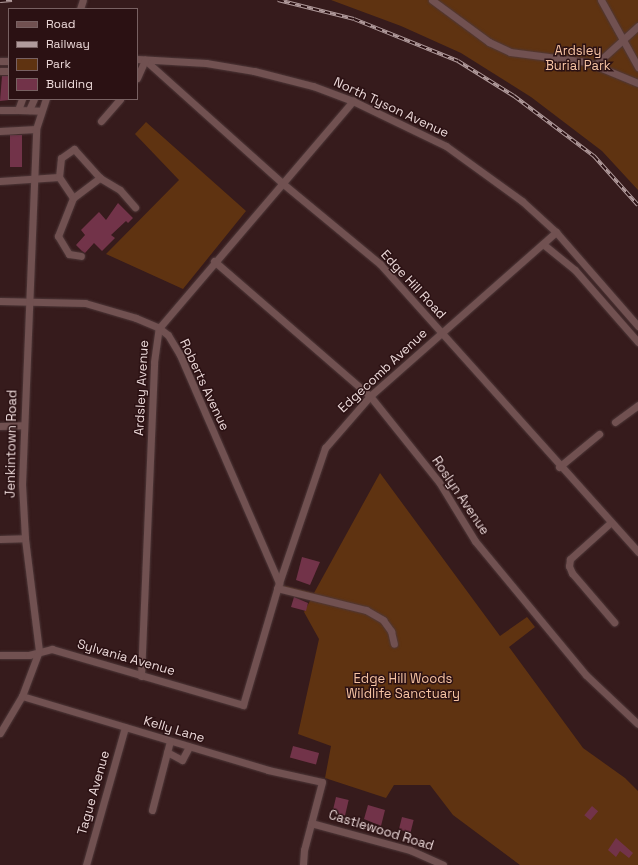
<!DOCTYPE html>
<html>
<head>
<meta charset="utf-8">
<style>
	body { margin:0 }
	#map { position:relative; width:638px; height:865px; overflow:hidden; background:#361b1c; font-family:"Space Grotesk",sans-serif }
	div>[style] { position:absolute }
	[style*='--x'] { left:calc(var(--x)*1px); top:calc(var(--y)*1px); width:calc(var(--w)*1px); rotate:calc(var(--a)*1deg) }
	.green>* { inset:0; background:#5f3311 }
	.building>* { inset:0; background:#723349; transform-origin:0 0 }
	.roads { filter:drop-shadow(0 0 1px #4e3839) drop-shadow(0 0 1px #4e3839) }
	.minor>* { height:7px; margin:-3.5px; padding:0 3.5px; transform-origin:3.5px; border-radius:3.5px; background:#715151 }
	.rail>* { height:3.5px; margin-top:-1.75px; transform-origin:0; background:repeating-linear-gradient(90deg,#2b1113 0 6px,#b19b9c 0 12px); box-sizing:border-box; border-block:1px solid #b19b9c }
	span { translate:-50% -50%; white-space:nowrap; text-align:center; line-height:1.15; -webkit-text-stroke:3px #2b1113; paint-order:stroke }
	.park-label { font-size:13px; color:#f6c3a3 }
	.street-label { font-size:13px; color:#ecd9d9 }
	.legend { position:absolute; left:8px; top:8px; width:130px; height:92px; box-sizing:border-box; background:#2b1113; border:1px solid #786162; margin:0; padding:5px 7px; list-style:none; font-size:12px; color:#ecd9d9 }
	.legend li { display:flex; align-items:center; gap:8px; height:20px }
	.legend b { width:20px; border:1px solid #786162 }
</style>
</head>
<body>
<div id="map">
	<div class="green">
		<i style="clip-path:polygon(331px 0,638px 0,638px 190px,602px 151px,531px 97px,461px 53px,401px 26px)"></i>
		<i style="clip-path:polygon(146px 122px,246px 211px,183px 289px,106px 254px,179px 180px,135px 134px)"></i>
		<i style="clip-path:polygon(380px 473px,500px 636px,527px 617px,535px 627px,509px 647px,583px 748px,625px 778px,638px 791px,638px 865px,520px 865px,453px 815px,430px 785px,394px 785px,386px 798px,325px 778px,331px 746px,298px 734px,319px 639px,304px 612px,311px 599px,281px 591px,282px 585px,314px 593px)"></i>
	</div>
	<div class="building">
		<i style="clip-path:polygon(2px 76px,9px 76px,9px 100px,0 101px)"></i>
		<i style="left:10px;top:135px;width:12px;height:32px"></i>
		<i style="clip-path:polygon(118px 203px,133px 218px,128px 223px,126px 221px,111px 235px,115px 238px,102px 251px,94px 243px,85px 253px,82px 251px,76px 245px,85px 235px,81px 230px,99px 212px,106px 220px)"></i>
		<i style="clip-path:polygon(302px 557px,320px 562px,310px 585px,296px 580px)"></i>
		<i style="clip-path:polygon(294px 597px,308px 603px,306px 611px,291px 607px)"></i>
		<i style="left:293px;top:746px;width:27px;height:12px;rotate:15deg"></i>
		<i style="left:336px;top:797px;width:13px;height:16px;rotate:13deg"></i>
		<i style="clip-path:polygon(368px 805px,385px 810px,381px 826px,364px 819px)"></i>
		<i style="left:592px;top:806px;width:8px;height:12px;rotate:40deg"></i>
		<i style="left:402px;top:817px;width:12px;height:13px;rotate:14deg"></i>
		<i style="clip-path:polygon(616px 838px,633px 853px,629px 858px,620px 851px,616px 857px,608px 850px)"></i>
	</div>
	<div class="roads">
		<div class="minor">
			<i style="--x:432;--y:0;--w:71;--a:36.4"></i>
			<i style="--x:489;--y:42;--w:23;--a:25"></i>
			<i style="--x:510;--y:52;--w:78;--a:7.4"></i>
			<i style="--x:587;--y:62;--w:55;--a:22.4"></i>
			<i style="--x:601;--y:0;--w:77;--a:61.1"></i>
			<i style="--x:80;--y:9;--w:9;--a:-72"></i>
			<i style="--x:137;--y:59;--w:69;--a:3.3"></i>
			<i style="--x:206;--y:63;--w:49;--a:9.5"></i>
			<i style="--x:254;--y:71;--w:61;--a:14.3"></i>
			<i style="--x:313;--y:86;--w:43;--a:20.6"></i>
			<i style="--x:353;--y:101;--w:103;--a:25.8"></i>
			<i style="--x:446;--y:146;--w:94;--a:35.9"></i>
			<i style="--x:522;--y:201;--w:46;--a:42.4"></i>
			<i style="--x:556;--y:232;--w:125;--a:48.9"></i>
			<i style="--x:145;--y:60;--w:183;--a:41.9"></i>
			<i style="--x:281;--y:182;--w:129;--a:39.6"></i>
			<i style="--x:380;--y:264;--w:387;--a:48.1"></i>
			<i style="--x:0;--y:61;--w:9;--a:0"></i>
			<i style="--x:595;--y:65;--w:58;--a:-42.2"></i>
			<i style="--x:0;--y:71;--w:9;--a:0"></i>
			<i style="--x:137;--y:78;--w:20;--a:-66"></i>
			<i style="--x:0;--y:110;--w:18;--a:0"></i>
			<i style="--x:18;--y:110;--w:12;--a:-70"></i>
			<i style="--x:18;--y:110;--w:23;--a:2"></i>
			<i style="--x:29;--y:110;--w:12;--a:-66"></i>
			<i style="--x:101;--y:121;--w:29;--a:-49"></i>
			<i style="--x:0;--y:131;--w:36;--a:-3"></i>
			<i style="--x:59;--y:177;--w:19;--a:-84"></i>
			<i style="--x:61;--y:158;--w:16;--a:-35"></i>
			<i style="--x:74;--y:149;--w:39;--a:48"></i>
			<i style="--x:0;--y:181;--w:59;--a:-3.9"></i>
			<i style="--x:59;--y:177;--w:25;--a:56"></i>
			<i style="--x:73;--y:198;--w:41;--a:111.5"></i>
			<i style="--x:58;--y:236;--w:21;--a:59"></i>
			<i style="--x:69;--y:254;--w:12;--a:9"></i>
			<i style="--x:73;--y:198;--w:34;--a:-37"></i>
			<i style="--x:100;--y:178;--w:23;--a:31"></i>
			<i style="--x:120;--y:190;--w:23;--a:49"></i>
			<i style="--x:543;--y:244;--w:41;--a:39.1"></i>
			<i style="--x:575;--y:270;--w:96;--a:48.8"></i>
			<i style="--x:214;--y:261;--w:206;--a:40.9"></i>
			<i style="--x:370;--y:396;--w:110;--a:51.3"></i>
			<i style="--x:439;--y:482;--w:69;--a:58.6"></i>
			<i style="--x:475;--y:541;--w:174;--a:50.4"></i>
			<i style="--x:586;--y:675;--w:71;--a:43.3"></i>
			<i style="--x:0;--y:301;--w:85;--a:1.3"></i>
			<i style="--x:85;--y:303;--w:53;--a:16.4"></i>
			<i style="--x:136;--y:318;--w:25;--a:23"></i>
			<i style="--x:159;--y:328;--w:11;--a:38"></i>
			<i style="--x:168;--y:335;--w:23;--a:59"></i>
			<i style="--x:180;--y:355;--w:249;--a:66.5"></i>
			<i style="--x:615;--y:422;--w:29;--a:-36"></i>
			<i style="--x:0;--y:426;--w:23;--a:-2"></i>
			<i style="--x:559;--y:467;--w:52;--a:-39.5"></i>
			<i style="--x:610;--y:523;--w:54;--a:138"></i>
			<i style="--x:570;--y:559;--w:7;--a:98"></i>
			<i style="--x:569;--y:566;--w:8;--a:67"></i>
			<i style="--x:572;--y:573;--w:65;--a:49.4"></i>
			<i style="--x:0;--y:539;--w:25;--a:-2"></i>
			<i style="--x:277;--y:588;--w:92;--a:13.9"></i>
			<i style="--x:366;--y:610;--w:20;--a:30"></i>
			<i style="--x:383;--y:620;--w:14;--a:54"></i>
			<i style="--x:391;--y:631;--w:13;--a:77"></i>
			<i style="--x:0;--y:655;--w:29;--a:0"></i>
			<i style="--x:29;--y:655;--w:24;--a:-15"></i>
			<i style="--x:52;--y:649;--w:199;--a:16.3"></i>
			<i style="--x:243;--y:705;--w:127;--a:-73.6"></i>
			<i style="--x:279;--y:583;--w:143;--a:-71.2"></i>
			<i style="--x:325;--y:448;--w:69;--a:-49.1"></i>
			<i style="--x:370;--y:396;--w:248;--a:-41.4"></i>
			<i style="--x:141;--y:676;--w:314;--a:-87.6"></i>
			<i style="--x:154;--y:362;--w:34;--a:-82"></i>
			<i style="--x:159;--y:328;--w:299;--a:-49.5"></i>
			<i style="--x:22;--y:696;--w:257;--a:16.7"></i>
			<i style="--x:268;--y:770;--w:55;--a:12.5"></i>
			<i style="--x:322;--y:782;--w:70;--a:104.8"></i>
			<i style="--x:304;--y:850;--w:15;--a:94"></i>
			<i style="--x:0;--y:733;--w:43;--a:-59.3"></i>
			<i style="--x:22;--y:696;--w:48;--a:-69.3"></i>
			<i style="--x:39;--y:651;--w:114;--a:-97.1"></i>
			<i style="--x:25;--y:538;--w:54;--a:-93.2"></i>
			<i style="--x:22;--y:484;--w:355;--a:-87.7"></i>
			<i style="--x:36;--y:129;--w:32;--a:-72"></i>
			<i style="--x:167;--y:752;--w:17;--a:28"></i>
			<i style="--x:182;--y:760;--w:15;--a:-62"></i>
			<i style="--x:152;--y:810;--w:71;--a:-75.4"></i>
			<i style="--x:311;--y:823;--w:103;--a:15.3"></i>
			<i style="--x:410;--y:850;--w:36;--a:24"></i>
			<i style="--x:86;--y:865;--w:143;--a:-74.2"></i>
		</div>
	</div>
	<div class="rail">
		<i style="--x:278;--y:0;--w:78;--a:14"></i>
		<i style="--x:354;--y:19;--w:112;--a:22"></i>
		<i style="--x:458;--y:61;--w:66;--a:32"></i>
		<i style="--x:514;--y:96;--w:100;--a:36.9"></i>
		<i style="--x:594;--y:156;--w:66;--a:48.1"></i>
		<i style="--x:0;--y:1;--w:12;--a:-5"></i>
	</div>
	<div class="park-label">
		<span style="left:578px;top:59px">Ardsley<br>Burial Park</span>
		<span style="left:403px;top:687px">Edge Hill Woods<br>Wildlife Sanctuary</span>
	</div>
	<div class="street-label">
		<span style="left:391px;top:108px;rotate:25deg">North Tyson Avenue</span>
		<span style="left:413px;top:285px;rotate:47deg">Edge Hill Road</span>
		<span style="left:383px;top:371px;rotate:-43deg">Edgecomb Avenue</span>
		<span style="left:204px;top:385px;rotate:65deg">Roberts Avenue</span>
		<span style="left:142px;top:388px;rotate:-87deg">Ardsley Avenue</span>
		<span style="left:12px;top:444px;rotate:-89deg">Jenkintown Road</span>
		<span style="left:460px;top:496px;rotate:56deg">Roslyn Avenue</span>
		<span style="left:126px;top:658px;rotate:16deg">Sylvania Avenue</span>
		<span style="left:174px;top:730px;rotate:17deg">Kelly Lane</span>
		<span style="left:94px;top:793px;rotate:-74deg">Tague Avenue</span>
		<span style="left:381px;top:831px;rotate:17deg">Castlewood Road</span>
	</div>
	<ul class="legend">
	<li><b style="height:5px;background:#715151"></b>Road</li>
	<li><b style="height:5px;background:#b19b9c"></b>Railway</li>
	<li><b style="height:11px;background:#5f3311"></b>Park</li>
	<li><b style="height:11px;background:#723349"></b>Building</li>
	</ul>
</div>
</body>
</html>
